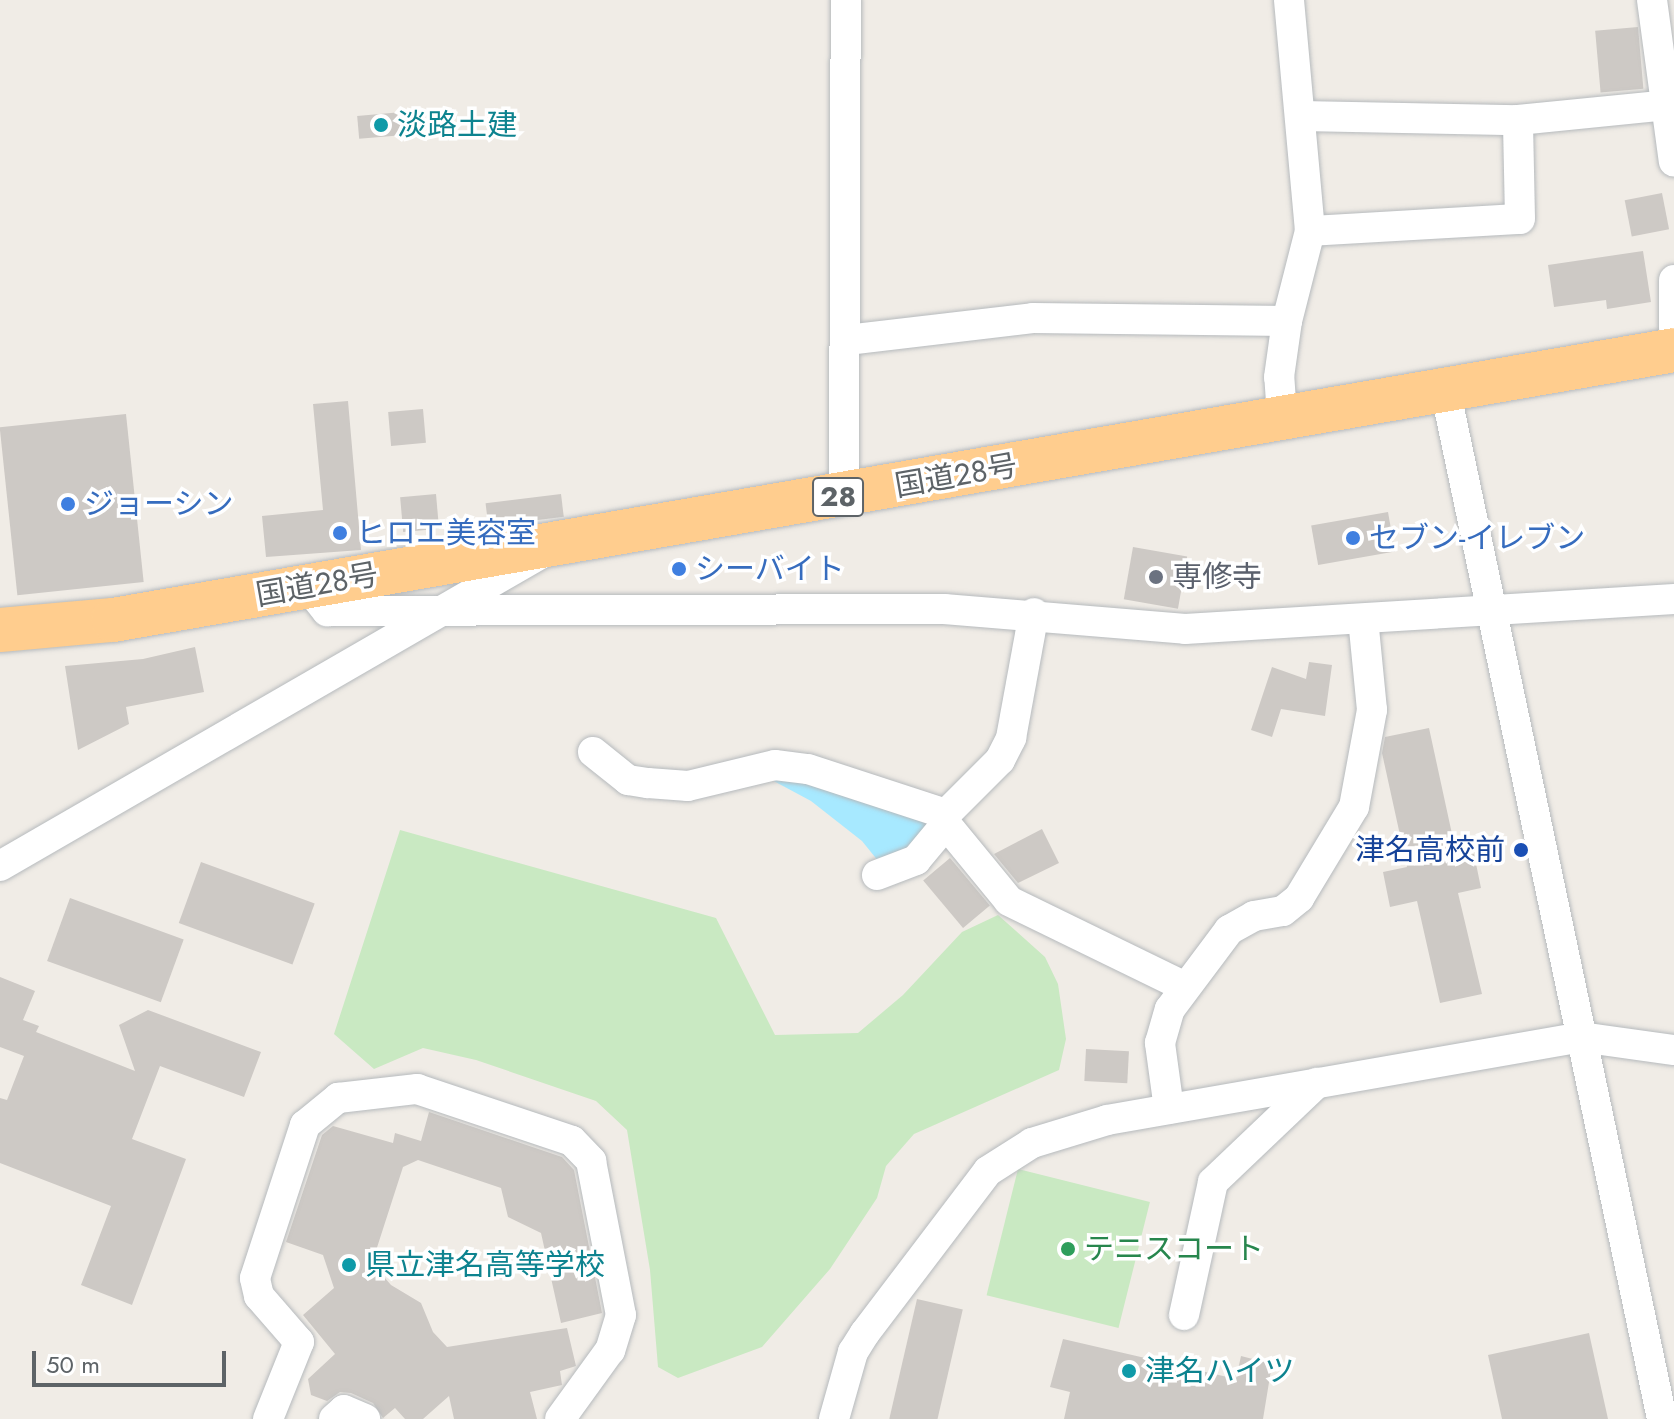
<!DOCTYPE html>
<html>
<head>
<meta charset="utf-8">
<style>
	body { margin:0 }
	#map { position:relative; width:1674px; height:1419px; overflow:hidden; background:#f0ece6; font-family:Jost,"Noto Sans JP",sans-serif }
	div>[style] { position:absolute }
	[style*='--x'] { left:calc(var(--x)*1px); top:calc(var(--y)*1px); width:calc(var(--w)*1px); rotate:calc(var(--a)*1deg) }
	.green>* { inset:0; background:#c9e9c2; transform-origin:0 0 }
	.water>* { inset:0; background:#a7e9ff }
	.building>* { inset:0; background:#cdc9c5; transform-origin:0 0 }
	.roads { filter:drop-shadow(0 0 2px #b6babd) drop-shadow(0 0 2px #b6babd) }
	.minor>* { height:30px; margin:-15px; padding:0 15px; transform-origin:15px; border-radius:15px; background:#fff }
	.highway>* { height:44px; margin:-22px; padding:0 22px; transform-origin:22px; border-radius:22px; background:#ffcd8e }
	.dots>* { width:22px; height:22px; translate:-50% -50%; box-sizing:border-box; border:4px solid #fff; border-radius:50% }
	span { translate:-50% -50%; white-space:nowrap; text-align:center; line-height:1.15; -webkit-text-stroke:7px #fff; paint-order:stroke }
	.shield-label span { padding:2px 6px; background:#fff; border:2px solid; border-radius:6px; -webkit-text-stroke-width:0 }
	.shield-label { font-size:28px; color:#5d6367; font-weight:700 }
	.culture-label { font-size:30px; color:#0d838f }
	.left { translate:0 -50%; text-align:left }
	.street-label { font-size:30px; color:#5d6367 }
	.shop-label { font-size:30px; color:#366cbe }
	.worship-label { font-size:30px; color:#5b616d }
	.transit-label { font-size:30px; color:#164399 }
	.right { translate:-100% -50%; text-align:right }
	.leisure-label { font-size:30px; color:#27864d }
	.scale { position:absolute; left:32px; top:1351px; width:194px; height:36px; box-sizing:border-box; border:4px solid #5d6367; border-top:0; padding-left:10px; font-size:24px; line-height:28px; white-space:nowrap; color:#5d6367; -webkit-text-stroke:6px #fff; paint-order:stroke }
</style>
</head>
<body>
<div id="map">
	<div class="green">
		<i style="clip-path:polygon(400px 830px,716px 918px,775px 1035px,858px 1033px,903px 995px,962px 932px,998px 915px,1045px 957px,1058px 984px,1066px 1039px,1059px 1070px,914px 1134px,886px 1166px,877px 1198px,830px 1269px,762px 1347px,678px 1378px,658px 1367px,650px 1270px,627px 1130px,596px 1101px,476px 1060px,423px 1048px,374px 1069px,334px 1034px)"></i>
		<i style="left:1018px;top:1169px;width:136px;height:130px;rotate:14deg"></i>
	</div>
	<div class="water">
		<i style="clip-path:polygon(775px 775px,924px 818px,929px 827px,922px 844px,879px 862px,862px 841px,811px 801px,770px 779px)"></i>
	</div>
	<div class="building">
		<i style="left:1638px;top:27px;width:62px;height:43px;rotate:85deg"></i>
		<i style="left:402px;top:112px;width:23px;height:45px;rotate:85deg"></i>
		<i style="left:1662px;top:193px;width:37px;height:38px;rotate:79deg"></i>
		<i style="clip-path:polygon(1643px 251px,1651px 302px,1607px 309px,1606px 300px,1554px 307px,1548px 265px)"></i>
		<i style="clip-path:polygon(348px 401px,361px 550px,266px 557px,262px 516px,323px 510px,313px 404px)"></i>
		<i style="left:423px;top:409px;width:34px;height:35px;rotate:85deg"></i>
		<i style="left:126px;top:414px;width:169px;height:127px;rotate:84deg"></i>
		<i style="left:436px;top:494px;width:35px;height:36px;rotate:85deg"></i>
		<i style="left:561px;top:494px;width:23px;height:76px;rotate:83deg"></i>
		<i style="left:1388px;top:512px;width:40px;height:78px;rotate:80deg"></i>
		<i style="left:1133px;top:547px;width:55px;height:53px;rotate:10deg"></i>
		<i style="clip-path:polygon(195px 647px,204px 692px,126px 707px,129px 724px,78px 750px,65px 666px,143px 659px)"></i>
		<i style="clip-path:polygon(1309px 662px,1332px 665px,1325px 716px,1281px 709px,1272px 737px,1251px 730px,1272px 667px,1306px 679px)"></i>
		<i style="clip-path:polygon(1429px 728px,1457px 857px,1474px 854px,1481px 888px,1458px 893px,1482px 994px,1440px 1003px,1417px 901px,1390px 907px,1383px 872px,1407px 867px,1382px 753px,1385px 737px)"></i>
		<i style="clip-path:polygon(1042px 829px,1059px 863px,1018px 883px,994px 854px)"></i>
		<i style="left:950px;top:858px;width:62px;height:35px;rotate:50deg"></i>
		<i style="left:201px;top:862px;width:121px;height:65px;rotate:20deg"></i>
		<i style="left:70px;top:898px;width:121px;height:67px;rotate:20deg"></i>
		<i style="clip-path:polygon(0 977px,35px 991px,23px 1020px,39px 1026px,36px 1032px,135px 1071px,119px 1025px,148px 1010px,261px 1052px,244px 1097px,160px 1066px,132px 1139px,186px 1159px,132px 1305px,81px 1285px,111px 1206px,0 1163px,0 1098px,7px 1100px,24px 1056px,0 1047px)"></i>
		<i style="left:1086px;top:1049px;width:43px;height:32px;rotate:3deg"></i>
		<i style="clip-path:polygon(429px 1112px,562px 1157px,574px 1170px,602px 1313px,561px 1323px,541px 1233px,508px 1217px,501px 1188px,418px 1160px,403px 1167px,372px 1263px,391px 1285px,421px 1303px,433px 1332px,447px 1347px,567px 1328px,576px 1366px,560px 1371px,562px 1385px,530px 1392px,537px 1419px,454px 1419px,449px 1396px,423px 1419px,405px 1419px,395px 1408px,383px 1418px,373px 1403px,351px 1393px,340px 1392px,327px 1401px,311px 1395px,308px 1379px,335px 1354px,303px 1315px,334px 1288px,323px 1255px,286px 1242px,322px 1135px,333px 1126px,393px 1143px,395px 1133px,421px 1141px)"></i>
		<i style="left:917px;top:1299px;width:47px;height:123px;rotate:13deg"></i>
		<i style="clip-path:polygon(1589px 1333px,1608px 1419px,1502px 1419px,1488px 1355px)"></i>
		<i style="clip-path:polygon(1063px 1339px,1236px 1379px,1241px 1356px,1272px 1364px,1263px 1419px,1064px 1419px,1070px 1392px,1050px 1387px)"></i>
	</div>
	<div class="roads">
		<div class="minor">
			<i style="--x:1652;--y:0;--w:163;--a:82.3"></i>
			<i style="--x:1301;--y:116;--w:217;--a:1.1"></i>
			<i style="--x:1518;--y:120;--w:150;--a:-5.7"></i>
			<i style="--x:1310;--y:231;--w:210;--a:-3.3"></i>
			<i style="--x:1520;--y:219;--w:99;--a:-91.2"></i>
			<i style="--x:1674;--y:280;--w:48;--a:90"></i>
			<i style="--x:847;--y:340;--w:187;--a:-6.7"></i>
			<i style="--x:1033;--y:318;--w:254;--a:0.7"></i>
			<i style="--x:1445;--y:389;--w:1053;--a:78.1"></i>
			<i style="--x:1282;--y:416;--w:39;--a:-94"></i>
			<i style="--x:1279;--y:377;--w:57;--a:-81.9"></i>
			<i style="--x:1287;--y:321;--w:93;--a:-75.7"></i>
			<i style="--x:1310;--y:231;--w:232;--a:-95.2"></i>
			<i style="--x:844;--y:496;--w:496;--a:-89.8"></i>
			<i style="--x:308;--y:587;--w:31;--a:52"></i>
			<i style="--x:327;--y:611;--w:617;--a:-0.19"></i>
			<i style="--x:944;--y:609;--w:242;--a:4.7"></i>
			<i style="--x:1185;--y:629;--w:490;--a:-3.5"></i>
			<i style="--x:593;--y:752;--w:45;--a:38.7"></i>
			<i style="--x:628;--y:780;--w:20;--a:9"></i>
			<i style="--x:648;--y:783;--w:40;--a:4.3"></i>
			<i style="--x:688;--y:786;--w:89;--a:-13.6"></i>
			<i style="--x:775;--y:765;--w:33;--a:7"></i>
			<i style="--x:808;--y:769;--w:145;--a:18.1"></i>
			<i style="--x:946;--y:814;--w:76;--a:-45"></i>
			<i style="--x:1000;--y:760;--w:25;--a:-63"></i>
			<i style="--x:1011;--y:738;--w:127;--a:-79.6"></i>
			<i style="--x:946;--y:814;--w:10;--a:90"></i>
			<i style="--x:946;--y:824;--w:99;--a:50.7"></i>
			<i style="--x:1009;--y:901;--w:196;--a:26"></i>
			<i style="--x:0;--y:866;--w:626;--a:-30.01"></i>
			<i style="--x:877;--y:875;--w:42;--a:-21"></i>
			<i style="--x:916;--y:860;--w:47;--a:-50.2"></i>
			<i style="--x:1169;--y:1109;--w:67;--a:-97.8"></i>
			<i style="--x:1160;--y:1043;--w:35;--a:-74"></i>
			<i style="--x:1170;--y:1009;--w:99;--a:-53.2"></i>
			<i style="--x:1229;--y:930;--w:29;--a:-29"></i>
			<i style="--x:1254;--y:916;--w:29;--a:-10"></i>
			<i style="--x:1283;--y:911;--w:21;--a:-39"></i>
			<i style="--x:1299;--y:898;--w:106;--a:-58.9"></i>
			<i style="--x:1354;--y:807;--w:99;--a:-79.5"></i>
			<i style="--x:1372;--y:710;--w:91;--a:-95.6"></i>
			<i style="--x:1184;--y:1315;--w:136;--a:-77.7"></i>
			<i style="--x:1213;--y:1182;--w:144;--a:-43.6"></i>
			<i style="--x:268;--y:1419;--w:83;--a:-68.1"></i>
			<i style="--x:299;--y:1342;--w:61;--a:-131"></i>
			<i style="--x:259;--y:1296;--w:18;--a:-103"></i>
			<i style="--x:255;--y:1278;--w:161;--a:-71.9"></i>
			<i style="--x:305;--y:1125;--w:43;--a:-39.3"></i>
			<i style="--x:338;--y:1098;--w:80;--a:-6.5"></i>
			<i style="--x:417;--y:1089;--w:163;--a:18.5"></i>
			<i style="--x:572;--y:1141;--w:28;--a:46"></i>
			<i style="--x:591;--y:1161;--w:157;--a:79"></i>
			<i style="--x:621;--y:1315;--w:37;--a:107"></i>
			<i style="--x:610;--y:1350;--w:85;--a:125.9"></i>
			<i style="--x:334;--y:1419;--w:13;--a:-42"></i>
			<i style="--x:344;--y:1410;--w:23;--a:23"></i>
			<i style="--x:834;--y:1419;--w:70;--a:-74.2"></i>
			<i style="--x:853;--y:1352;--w:22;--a:-58"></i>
			<i style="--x:865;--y:1333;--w:203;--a:-52.8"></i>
			<i style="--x:988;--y:1171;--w:52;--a:-32.5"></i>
			<i style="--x:1032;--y:1143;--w:78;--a:-17"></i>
			<i style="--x:1107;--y:1120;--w:481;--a:-9.9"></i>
			<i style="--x:1581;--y:1037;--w:94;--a:8"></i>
		</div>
		<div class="highway">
			<i style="--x:0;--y:630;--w:113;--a:-5.1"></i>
			<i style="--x:113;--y:620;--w:1584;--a:-9.81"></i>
		</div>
	</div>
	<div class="dots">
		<i style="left:381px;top:125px;background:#0f9aa8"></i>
		<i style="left:68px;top:504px;background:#3f7fe0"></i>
		<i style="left:340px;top:533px;background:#3f7fe0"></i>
		<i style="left:1353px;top:538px;background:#3f7fe0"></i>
		<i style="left:679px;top:569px;background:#3f7fe0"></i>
		<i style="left:1156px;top:577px;background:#6b7280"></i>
		<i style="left:1521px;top:850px;background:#1a4fb4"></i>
		<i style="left:1068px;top:1249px;background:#2e9e5b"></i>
		<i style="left:349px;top:1265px;background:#0f9aa8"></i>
		<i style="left:1129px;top:1371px;background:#0f9aa8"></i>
	</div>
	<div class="shield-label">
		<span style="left:838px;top:497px">28</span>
	</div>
	<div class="culture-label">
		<span class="left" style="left:397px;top:125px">淡路土建</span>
		<span class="left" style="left:365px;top:1265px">県立津名高等学校</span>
		<span class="left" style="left:1145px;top:1371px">津名ハイツ</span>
	</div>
	<div class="street-label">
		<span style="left:956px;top:476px;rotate:-10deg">国道28号</span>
		<span style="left:317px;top:585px;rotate:-10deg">国道28号</span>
	</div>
	<div class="shop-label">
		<span class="left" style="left:84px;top:504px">ジョーシン</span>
		<span class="left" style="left:356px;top:533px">ヒロエ美容室</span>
		<span class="left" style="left:1369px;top:538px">セブン-イレブン</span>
		<span class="left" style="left:695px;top:569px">シーバイト</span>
	</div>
	<div class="worship-label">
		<span class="left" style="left:1172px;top:577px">専修寺</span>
	</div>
	<div class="transit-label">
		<span class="right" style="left:1505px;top:850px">津名高校前</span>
	</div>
	<div class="leisure-label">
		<span class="left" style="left:1084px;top:1249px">テニスコート</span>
	</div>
	<div class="scale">50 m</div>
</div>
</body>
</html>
